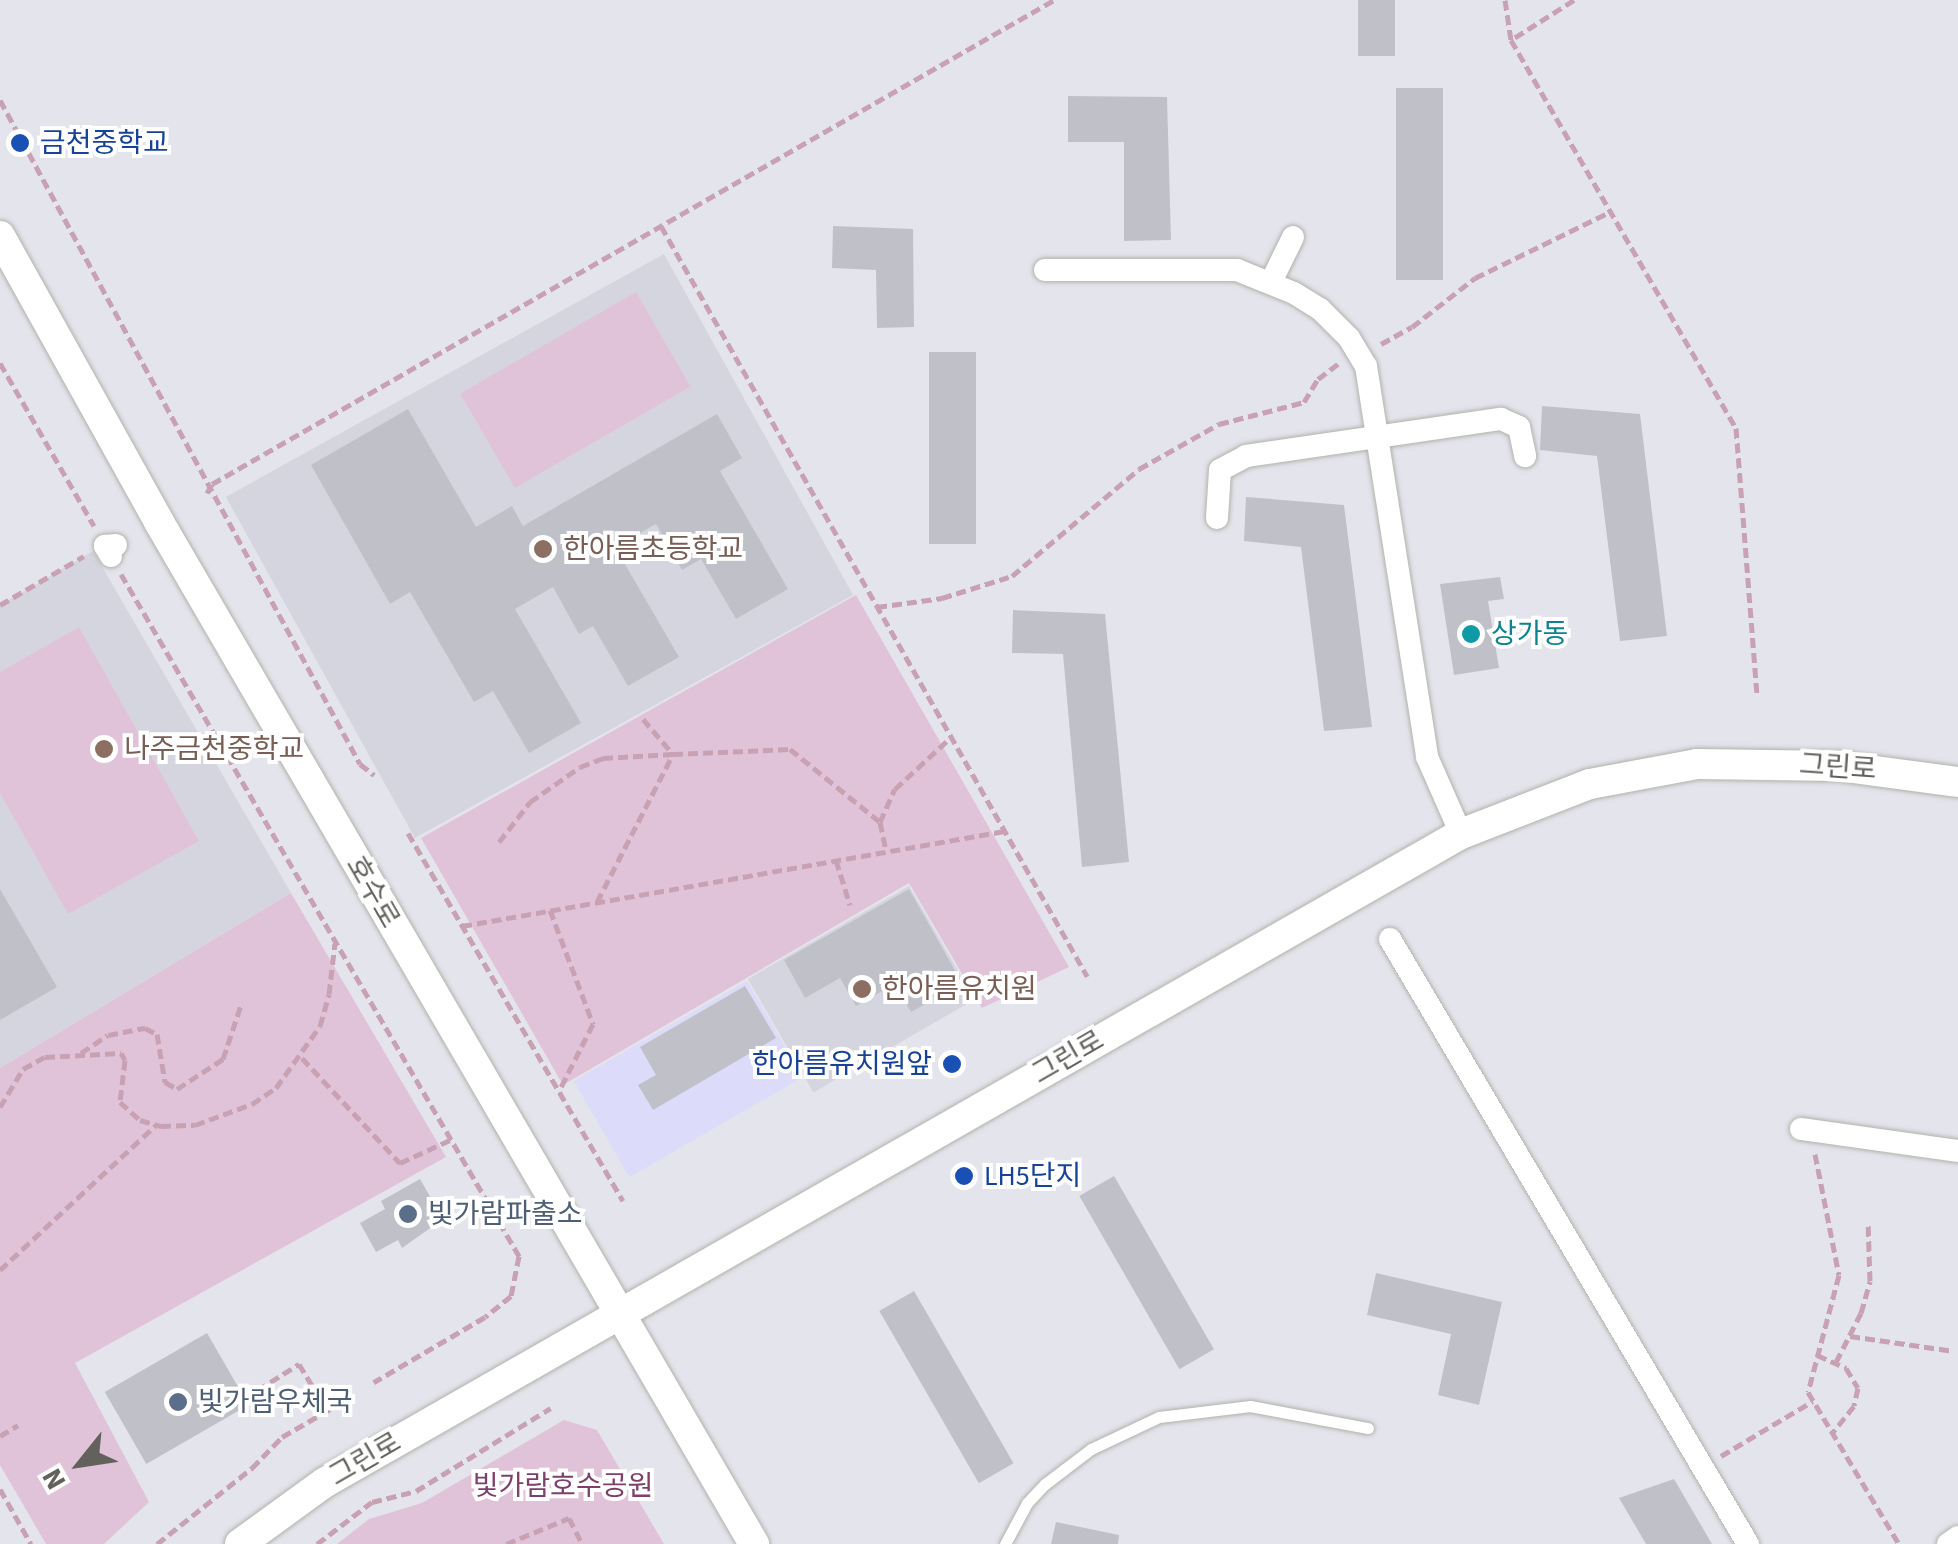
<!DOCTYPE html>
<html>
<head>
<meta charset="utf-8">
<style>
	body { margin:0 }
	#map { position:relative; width:1958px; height:1544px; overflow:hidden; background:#e4e4ec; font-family:"Source Sans 3","Noto Sans KR",sans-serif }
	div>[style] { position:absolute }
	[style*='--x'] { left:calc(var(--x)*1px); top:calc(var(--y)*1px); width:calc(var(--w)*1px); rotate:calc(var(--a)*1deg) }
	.commercial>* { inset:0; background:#dcdbf9; transform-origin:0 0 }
	.education>* { inset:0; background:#d5d5df; transform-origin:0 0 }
	.green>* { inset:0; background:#e1c3d9; transform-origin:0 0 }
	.building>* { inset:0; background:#c0c1c8; transform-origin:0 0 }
	.path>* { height:5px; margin-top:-2.5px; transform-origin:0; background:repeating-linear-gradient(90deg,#c8a2b3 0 10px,transparent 0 15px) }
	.roads { filter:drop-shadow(0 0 2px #b2b2ad) drop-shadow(0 0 2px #b2b2ad) }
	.lane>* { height:11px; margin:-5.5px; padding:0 5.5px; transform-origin:5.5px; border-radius:5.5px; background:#fff }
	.street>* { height:22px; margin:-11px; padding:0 11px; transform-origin:11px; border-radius:11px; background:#fff }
	.secondary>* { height:30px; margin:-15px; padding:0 15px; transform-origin:15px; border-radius:15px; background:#fff }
	.dots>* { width:28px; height:28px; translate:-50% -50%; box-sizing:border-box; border:5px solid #fff; border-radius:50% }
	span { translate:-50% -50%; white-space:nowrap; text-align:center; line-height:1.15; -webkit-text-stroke:8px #fff; paint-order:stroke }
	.transit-label { font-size:28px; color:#164399 }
	.left { translate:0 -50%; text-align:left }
	.right { translate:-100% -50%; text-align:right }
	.education-label { font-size:28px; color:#785e54 }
	.culture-label { font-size:28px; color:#0d838f }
	.street-label { font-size:28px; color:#62615c }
	.service-label { font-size:28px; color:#4e5e75 }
	.park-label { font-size:28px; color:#7e3f6b }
	.north { position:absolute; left:30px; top:1414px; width:100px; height:100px; -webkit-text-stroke:8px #fff; paint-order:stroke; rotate:240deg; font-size:28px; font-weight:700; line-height:40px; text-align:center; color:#62615c }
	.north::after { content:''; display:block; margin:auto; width:35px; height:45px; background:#62615c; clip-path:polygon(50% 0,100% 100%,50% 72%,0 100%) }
</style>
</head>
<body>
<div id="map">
	<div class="commercial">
		<i style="left:747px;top:981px;width:111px;height:200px;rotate:60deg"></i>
	</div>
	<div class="education">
		<i style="left:664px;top:254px;width:390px;height:501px;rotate:61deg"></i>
		<i style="clip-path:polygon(93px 551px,291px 893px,0 1068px,0 605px)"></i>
		<i style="left:909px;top:886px;width:131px;height:186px;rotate:60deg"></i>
	</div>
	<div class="green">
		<i style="left:636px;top:292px;width:109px;height:203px;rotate:60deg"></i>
		<i style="clip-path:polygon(856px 595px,1069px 967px,982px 1008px,909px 883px,563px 1085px,421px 838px)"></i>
		<i style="clip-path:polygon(79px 627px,199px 841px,68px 914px,0 793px,0 672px)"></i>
		<i style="clip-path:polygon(291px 893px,446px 1157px,75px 1363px,149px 1502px,104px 1544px,46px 1544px,0 1465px,0 1068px)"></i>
		<i style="clip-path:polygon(564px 1420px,597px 1430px,664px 1544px,337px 1544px,369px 1519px,422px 1503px)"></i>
	</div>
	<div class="building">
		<i style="left:1358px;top:0;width:37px;height:56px"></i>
		<i style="left:1443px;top:88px;width:192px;height:47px;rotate:90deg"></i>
		<i style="clip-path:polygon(1068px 96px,1167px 97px,1171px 240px,1124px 241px,1124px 142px,1068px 142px)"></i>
		<i style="clip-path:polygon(833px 226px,913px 229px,914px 327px,877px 328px,876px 270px,832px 268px)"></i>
		<i style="left:976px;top:352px;width:192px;height:47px;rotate:90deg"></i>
		<i style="clip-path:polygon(1542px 406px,1640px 414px,1667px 636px,1620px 641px,1597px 456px,1540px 450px)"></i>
		<i style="clip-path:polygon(408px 409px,476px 527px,512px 506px,523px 526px,717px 414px,742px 458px,720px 471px,788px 589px,736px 619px,701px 559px,682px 570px,656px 524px,615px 547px,679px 657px,628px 686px,593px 626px,579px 634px,553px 587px,515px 609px,581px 723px,529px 753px,493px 691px,474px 702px,410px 592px,390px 604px,311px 465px)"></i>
		<i style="clip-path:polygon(1246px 497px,1344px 505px,1372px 727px,1324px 731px,1301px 547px,1244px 541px)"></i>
		<i style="clip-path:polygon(1500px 577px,1504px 599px,1488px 601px,1499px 668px,1454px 675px,1440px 584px)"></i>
		<i style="clip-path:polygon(1013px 610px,1105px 614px,1129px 862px,1082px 867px,1063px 654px,1012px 653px)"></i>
		<i style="clip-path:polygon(0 889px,57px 987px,0 1020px)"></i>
		<i style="clip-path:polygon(909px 889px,962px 983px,911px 1012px,895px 984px,856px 1006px,840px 978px,805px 998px,784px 960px)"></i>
		<i style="clip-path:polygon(745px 986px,776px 1038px,653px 1110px,638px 1085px,656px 1075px,640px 1047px)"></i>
		<i style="left:1114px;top:1176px;width:200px;height:40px;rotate:60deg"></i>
		<i style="clip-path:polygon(420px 1179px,443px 1219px,402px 1248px,398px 1240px,376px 1252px,360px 1223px,385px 1209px,381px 1201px)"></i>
		<i style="clip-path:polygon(1376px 1273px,1502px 1302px,1479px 1405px,1438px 1395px,1451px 1334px,1367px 1315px)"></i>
		<i style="left:914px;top:1291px;width:199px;height:40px;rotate:60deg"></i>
		<i style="left:207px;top:1333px;width:83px;height:118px;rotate:60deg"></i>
		<i style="clip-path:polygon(1674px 1479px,1712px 1544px,1646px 1544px,1619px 1498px)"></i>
		<i style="clip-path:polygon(1056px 1522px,1119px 1535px,1118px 1544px,1051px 1544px)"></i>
	</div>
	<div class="path">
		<i style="--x:1505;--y:0;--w:40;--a:81.5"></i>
		<i style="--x:1574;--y:0;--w:75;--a:147.6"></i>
		<i style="--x:1511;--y:40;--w:449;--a:59.9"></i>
		<i style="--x:1736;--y:428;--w:267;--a:85.5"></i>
		<i style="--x:0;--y:100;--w:755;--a:61.53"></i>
		<i style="--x:360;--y:764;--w:18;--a:38"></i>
		<i style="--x:661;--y:226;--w:863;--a:60.4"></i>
		<i style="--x:1381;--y:344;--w:35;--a:-29"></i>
		<i style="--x:1412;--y:327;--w:80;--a:-37.9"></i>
		<i style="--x:1475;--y:278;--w:150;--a:-26.1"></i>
		<i style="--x:0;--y:363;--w:188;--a:60"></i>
		<i style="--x:207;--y:493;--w:10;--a:-61"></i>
		<i style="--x:212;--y:484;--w:971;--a:-29.89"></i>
		<i style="--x:121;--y:574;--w:790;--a:59.73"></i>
		<i style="--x:519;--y:1256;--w:41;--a:101.3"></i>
		<i style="--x:511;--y:1296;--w:33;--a:141"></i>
		<i style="--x:485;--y:1317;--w:129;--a:149.6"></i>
		<i style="--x:0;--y:605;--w:97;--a:-30.3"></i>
		<i style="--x:877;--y:607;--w:66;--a:-7.9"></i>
		<i style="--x:942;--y:598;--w:73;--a:-17.4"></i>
		<i style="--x:1012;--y:576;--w:166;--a:-40.1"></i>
		<i style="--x:1139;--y:469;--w:92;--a:-29.4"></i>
		<i style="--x:1219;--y:424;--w:88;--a:-14.5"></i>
		<i style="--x:1304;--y:402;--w:27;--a:-59"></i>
		<i style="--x:1318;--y:379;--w:26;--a:-37"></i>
		<i style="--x:643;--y:719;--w:46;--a:49.4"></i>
		<i style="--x:880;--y:822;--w:36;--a:-66"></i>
		<i style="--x:895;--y:789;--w:75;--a:-42.8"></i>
		<i style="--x:408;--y:833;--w:426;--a:59.7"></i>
		<i style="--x:499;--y:842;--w:51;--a:-52.2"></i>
		<i style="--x:530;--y:802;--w:61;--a:-35"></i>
		<i style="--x:580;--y:767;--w:25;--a:-21"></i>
		<i style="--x:603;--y:758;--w:70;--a:-3.3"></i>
		<i style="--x:836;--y:860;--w:47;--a:72.7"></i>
		<i style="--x:597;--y:902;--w:166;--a:-62.8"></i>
		<i style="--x:673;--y:754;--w:117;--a:-2.4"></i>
		<i style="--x:790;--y:749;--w:116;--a:39"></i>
		<i style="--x:880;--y:822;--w:29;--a:78"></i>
		<i style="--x:550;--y:910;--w:122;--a:69.3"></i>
		<i style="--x:593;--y:1024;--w:75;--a:116.9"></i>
		<i style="--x:462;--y:926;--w:551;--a:-9.92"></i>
		<i style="--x:81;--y:1053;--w:32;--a:-34"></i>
		<i style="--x:108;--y:1035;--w:38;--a:-11"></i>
		<i style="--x:145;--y:1028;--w:13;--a:27"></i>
		<i style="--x:157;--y:1034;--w:49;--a:80.5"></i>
		<i style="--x:165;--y:1082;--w:14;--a:30"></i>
		<i style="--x:177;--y:1089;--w:55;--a:-33.1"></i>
		<i style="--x:223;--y:1059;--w:60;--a:-71.6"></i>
		<i style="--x:302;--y:1058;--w:144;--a:47"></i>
		<i style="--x:400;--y:1163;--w:55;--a:-24.7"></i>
		<i style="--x:0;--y:1107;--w:44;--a:-58.8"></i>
		<i style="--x:23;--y:1069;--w:25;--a:-29"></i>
		<i style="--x:45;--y:1057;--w:76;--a:-3"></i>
		<i style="--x:121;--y:1053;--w:8;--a:60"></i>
		<i style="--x:125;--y:1060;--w:42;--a:96.8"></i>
		<i style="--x:120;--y:1102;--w:27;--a:42"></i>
		<i style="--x:140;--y:1120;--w:22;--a:16"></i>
		<i style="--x:161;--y:1126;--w:34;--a:-2"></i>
		<i style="--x:195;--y:1125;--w:61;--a:-20.2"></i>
		<i style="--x:252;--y:1104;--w:29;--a:-34"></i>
		<i style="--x:276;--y:1088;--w:76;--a:-54.6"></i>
		<i style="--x:320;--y:1026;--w:33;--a:-74"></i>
		<i style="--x:329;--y:994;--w:51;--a:-83.3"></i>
		<i style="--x:1815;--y:1154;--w:123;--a:78.8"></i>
		<i style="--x:1839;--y:1275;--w:121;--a:104.8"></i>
		<i style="--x:1808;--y:1392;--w:177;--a:59.1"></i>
		<i style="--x:0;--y:1270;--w:212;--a:-42.9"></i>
		<i style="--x:1850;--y:1336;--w:105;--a:8.2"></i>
		<i style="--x:1817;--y:1355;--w:32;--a:24"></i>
		<i style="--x:1846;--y:1368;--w:23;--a:59"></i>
		<i style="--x:1858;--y:1388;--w:18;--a:103"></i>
		<i style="--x:1854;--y:1406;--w:35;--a:129"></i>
		<i style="--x:1836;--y:1362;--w:55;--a:-63"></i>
		<i style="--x:1861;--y:1313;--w:33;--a:-74"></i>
		<i style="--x:1870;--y:1281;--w:59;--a:-91.9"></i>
		<i style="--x:245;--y:1398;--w:64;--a:-32.2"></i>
		<i style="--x:299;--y:1364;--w:54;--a:58.7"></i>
		<i style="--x:0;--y:1436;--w:21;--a:-31"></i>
		<i style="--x:1721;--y:1456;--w:107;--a:-30.9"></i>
		<i style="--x:0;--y:1489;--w:63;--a:60.6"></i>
		<i style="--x:157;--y:1544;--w:122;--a:-38.7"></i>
		<i style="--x:252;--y:1468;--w:43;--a:-45.9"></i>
		<i style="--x:282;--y:1437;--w:58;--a:-30.1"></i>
		<i style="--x:317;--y:1544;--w:69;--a:-37.4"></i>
		<i style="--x:372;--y:1502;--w:45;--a:-14"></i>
		<i style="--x:416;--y:1491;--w:158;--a:-31.6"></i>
		<i style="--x:506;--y:1544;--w:68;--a:-22.4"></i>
		<i style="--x:569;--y:1518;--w:29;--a:63"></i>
	</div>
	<div class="roads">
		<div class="lane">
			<i style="--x:1005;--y:1544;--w:47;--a:-61.8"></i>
			<i style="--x:1027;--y:1503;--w:26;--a:-47"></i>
			<i style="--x:1045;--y:1484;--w:58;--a:-37.3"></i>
			<i style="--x:1091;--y:1449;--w:75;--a:-25.2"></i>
			<i style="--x:1159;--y:1417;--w:92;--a:-6.9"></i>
			<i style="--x:1250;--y:1406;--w:120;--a:10.6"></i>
		</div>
		<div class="street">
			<i style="--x:1045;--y:270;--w:192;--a:0"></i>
			<i style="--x:1237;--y:270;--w:61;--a:22"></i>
			<i style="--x:1294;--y:293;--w:31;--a:32"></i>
			<i style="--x:1320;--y:309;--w:41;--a:45"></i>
			<i style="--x:1349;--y:338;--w:33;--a:59"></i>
			<i style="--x:1366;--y:366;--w:396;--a:81.1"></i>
			<i style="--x:1427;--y:757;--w:84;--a:66.2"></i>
			<i style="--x:1271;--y:282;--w:50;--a:-63.9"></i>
			<i style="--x:1217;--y:518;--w:48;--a:-86.4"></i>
			<i style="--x:1220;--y:470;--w:30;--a:-28"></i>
			<i style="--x:1246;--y:456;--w:258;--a:-8.3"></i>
			<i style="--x:1501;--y:419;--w:20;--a:24"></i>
			<i style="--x:1519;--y:427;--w:30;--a:78"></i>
			<i style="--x:111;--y:556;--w:12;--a:-121"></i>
			<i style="--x:105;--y:546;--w:11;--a:-5"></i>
			<i style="--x:1390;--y:939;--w:703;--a:59.39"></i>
			<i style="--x:1801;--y:1129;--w:159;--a:8"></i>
			<i style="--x:1948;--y:1544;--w:12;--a:-35"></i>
		</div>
		<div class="secondary">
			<i style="--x:0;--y:236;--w:327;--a:60.9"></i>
			<i style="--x:159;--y:522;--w:1183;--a:59.79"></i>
			<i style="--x:240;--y:1544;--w:104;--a:-36"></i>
			<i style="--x:324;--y:1483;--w:1309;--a:-29.72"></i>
			<i style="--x:1461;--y:834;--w:138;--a:-21.2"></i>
			<i style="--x:1590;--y:784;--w:109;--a:-10.6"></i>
			<i style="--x:1697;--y:764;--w:141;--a:0.8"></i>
			<i style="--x:1838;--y:766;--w:121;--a:7.6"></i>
		</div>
	</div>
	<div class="dots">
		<i style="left:20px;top:143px;background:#1a4fb4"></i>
		<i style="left:543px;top:549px;background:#8d6e63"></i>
		<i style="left:1471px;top:634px;background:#0f9aa8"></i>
		<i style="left:104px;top:749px;background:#8d6e63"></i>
		<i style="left:862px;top:989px;background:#8d6e63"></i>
		<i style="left:952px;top:1064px;background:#1a4fb4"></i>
		<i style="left:964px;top:1176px;background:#1a4fb4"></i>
		<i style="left:408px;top:1214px;background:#5c6f8a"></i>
		<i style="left:178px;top:1402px;background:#5c6f8a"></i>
	</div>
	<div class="transit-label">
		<span class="left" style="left:40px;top:143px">금천중학교</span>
		<span class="right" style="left:932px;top:1064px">한아름유치원앞</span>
		<span class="left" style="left:984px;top:1176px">LH5단지</span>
	</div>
	<div class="education-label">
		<span class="left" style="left:563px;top:549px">한아름초등학교</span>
		<span class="left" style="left:124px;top:749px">나주금천중학교</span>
		<span class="left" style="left:882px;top:989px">한아름유치원</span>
	</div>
	<div class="culture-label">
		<span class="left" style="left:1491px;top:634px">상가동</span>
	</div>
	<div class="street-label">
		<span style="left:1838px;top:767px;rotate:4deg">그린로</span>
		<span style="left:373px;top:892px;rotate:60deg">호수로</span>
		<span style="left:1068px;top:1057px;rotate:-30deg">그린로</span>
		<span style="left:365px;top:1459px;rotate:-30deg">그린로</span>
	</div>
	<div class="service-label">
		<span class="left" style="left:428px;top:1214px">빛가람파출소</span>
		<span class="left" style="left:198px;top:1402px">빛가람우체국</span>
	</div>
	<div class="park-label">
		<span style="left:563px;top:1486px">빛가람호수공원</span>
	</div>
	<div class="north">N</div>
</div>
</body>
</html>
